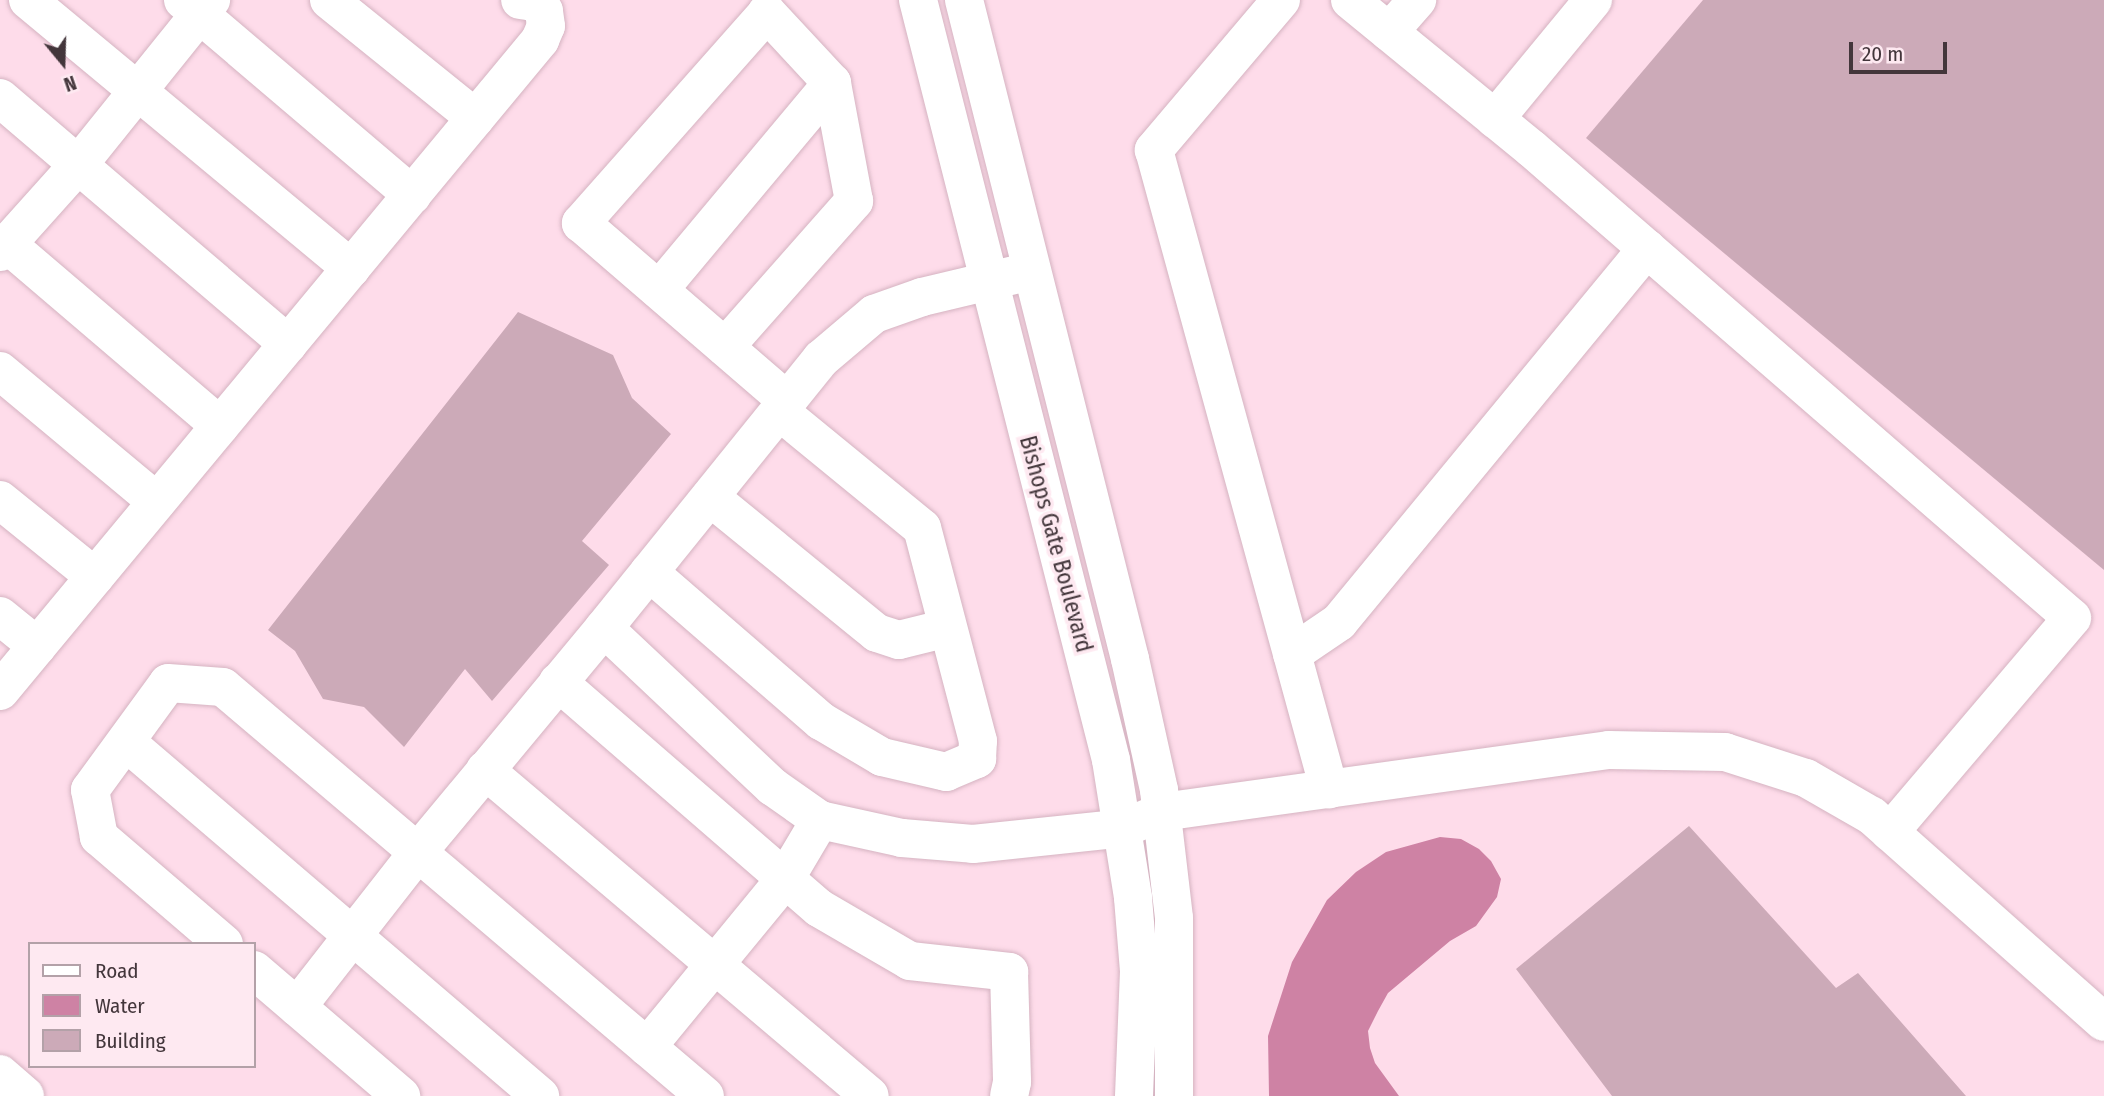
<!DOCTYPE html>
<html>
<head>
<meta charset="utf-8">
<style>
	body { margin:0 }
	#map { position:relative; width:2104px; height:1096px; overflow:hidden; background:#fee9f1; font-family:"Fira Sans Condensed",sans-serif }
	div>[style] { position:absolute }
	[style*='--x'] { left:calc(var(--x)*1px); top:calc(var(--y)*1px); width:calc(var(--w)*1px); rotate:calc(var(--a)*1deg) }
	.built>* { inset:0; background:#fedcea }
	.water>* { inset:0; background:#ce82a4 }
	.building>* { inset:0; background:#ccaab8 }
	.roads { filter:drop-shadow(0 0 2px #d5b3c1) drop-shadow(0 0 2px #d5b3c1) }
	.minor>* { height:38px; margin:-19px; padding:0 19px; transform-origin:19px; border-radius:19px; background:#fff }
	span { translate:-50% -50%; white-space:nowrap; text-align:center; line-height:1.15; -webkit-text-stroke:7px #fee9f1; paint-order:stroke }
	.street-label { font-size:23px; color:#43363b }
	.legend { position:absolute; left:28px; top:942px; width:228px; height:126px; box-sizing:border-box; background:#fee9f1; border:2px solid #b3a1a8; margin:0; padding:9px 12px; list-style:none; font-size:21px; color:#43363b }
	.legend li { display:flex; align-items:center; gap:14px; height:35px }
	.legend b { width:35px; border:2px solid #b3a1a8 }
	.north { position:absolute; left:28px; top:28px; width:70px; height:70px; -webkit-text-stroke:5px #fee9f1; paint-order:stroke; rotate:161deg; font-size:19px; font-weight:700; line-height:28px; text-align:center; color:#43363b }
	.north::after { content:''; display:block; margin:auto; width:24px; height:32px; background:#43363b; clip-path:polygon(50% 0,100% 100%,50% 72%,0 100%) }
	.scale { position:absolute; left:1849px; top:42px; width:98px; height:32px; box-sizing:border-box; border:4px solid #43363b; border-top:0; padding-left:9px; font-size:21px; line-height:24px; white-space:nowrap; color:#43363b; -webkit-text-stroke:5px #fee9f1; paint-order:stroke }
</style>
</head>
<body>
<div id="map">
	<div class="built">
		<i style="clip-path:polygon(evenodd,0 0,2104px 0,2104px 1096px,0 1096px,0 0,30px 944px,254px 944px,254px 1066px,30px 1066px,30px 944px)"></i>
	</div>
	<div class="water">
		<i style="clip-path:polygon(1440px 837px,1461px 839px,1479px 849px,1491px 861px,1501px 879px,1497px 897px,1476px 926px,1450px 941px,1388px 993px,1378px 1011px,1368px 1031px,1370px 1048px,1375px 1063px,1399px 1096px,1269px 1096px,1268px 1036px,1292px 962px,1327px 900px,1356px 872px,1386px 852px)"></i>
	</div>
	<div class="building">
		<i style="clip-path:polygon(1703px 0,2104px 0,2104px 570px,1586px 138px)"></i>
		<i style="clip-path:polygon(518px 312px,613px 355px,632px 398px,671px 434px,582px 541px,609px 565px,492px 701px,465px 669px,404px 747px,364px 707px,323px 699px,295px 651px,268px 630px)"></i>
		<i style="clip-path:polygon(1689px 826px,1836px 988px,1858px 973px,1966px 1096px,1612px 1096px,1516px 969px)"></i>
	</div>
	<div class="roads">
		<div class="minor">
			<i style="--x:28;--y:0;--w:420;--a:39.7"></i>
			<i style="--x:183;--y:0;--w:301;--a:40.4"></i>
			<i style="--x:329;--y:0;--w:188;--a:38.9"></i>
			<i style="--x:918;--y:0;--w:784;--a:75.75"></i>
			<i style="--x:1111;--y:760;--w:140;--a:80.9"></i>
			<i style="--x:1133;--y:898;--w:73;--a:85.3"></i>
			<i style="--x:1139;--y:971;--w:125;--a:92.3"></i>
			<i style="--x:964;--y:0;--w:680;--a:75.86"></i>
			<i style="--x:1130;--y:659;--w:134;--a:77.5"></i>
			<i style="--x:1159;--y:790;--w:129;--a:83.3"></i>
			<i style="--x:1174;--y:918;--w:178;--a:90"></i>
			<i style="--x:1281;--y:0;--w:197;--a:130.3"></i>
			<i style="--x:1154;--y:150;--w:663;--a:74.68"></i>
			<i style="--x:1350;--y:0;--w:235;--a:39.3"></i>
			<i style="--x:1532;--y:149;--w:715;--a:40.97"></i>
			<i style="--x:2072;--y:618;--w:281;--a:130.4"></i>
			<i style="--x:1389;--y:32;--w:43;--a:-48.8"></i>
			<i style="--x:0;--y:98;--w:379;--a:40.5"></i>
			<i style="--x:1495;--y:119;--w:154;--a:-50.5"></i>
			<i style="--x:7;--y:244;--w:280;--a:40.5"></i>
			<i style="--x:0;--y:252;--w:118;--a:-48.1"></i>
			<i style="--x:79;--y:164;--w:211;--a:-51.2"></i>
			<i style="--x:659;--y:290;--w:270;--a:-50.1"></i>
			<i style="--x:725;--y:347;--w:195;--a:-48.5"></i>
			<i style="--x:854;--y:201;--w:120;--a:-100.6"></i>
			<i style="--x:832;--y:83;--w:96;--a:-132.9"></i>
			<i style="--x:767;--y:13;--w:281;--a:131.5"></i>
			<i style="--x:581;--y:223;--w:272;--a:40.8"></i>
			<i style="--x:0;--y:371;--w:204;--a:39.8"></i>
			<i style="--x:710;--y:497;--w:215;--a:39.2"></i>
			<i style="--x:877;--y:633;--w:23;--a:18"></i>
			<i style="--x:899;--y:640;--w:50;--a:-13.8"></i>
			<i style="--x:0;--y:500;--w:122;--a:39"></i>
			<i style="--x:649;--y:572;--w:228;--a:40.9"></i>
			<i style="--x:821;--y:721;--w:71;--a:30.5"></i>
			<i style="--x:882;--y:757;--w:66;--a:13.2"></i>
			<i style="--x:946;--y:772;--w:34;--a:-23"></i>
			<i style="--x:977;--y:759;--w:18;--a:-87"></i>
			<i style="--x:978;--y:741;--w:220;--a:-104.7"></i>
			<i style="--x:922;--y:528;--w:185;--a:-140.7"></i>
			<i style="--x:0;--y:616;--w:48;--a:39"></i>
			<i style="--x:604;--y:628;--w:232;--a:43.3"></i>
			<i style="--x:773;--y:787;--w:57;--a:35.1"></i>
			<i style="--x:820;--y:820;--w:84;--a:12.4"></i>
			<i style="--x:902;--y:838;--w:71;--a:4.8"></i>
			<i style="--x:973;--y:844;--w:152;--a:-6"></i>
			<i style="--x:1124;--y:828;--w:41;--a:-22.8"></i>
			<i style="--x:1162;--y:812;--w:451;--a:-7.9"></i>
			<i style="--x:1609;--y:750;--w:116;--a:1"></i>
			<i style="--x:1725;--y:752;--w:85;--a:17.8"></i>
			<i style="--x:1806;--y:778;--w:76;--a:29.9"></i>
			<i style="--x:1872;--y:816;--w:310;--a:41.6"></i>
			<i style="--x:1292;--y:654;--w:57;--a:-34.2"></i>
			<i style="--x:1339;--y:622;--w:484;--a:-50.5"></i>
			<i style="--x:558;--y:682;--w:345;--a:40.9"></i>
			<i style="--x:819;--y:908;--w:105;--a:30.2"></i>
			<i style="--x:910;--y:961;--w:100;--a:6.3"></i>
			<i style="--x:1009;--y:972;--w:110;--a:88.4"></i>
			<i style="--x:1012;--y:1082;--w:14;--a:102"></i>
			<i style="--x:0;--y:691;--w:846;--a:-50.32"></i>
			<i style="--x:540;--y:40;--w:15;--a:-67"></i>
			<i style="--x:546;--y:26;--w:15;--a:-98"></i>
			<i style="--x:544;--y:11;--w:13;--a:-138"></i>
			<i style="--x:534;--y:2;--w:14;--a:-172"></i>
			<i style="--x:126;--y:742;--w:545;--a:40.53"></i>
			<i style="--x:485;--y:770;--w:504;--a:40.26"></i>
			<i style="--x:224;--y:944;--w:165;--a:-139.4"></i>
			<i style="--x:99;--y:837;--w:48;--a:-100.8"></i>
			<i style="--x:90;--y:790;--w:132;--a:-53.9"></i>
			<i style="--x:168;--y:683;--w:55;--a:4.2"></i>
			<i style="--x:223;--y:687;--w:632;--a:40.32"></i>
			<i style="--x:254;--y:970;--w:194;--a:40.6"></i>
			<i style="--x:297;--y:1007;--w:197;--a:-52"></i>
			<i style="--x:418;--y:852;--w:291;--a:-50.3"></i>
			<i style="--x:604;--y:628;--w:346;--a:-51.1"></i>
			<i style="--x:821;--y:359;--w:70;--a:-40.3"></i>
			<i style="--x:874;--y:314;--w:51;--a:-19.5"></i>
			<i style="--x:922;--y:297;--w:95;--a:-13.4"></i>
			<i style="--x:647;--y:1047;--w:217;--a:-50.6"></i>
			<i style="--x:785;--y:879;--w:69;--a:-59.3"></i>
			<i style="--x:0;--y:1074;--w:33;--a:41"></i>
		</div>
	</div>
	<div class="street-label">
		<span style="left:1056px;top:544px;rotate:75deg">Bishops Gate Boulevard</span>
	</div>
	<ul class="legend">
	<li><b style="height:9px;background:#fff"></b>Road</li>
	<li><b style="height:19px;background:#ce82a4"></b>Water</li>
	<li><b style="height:19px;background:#ccaab8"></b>Building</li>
	</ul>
	<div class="north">N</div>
	<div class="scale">20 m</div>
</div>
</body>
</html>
